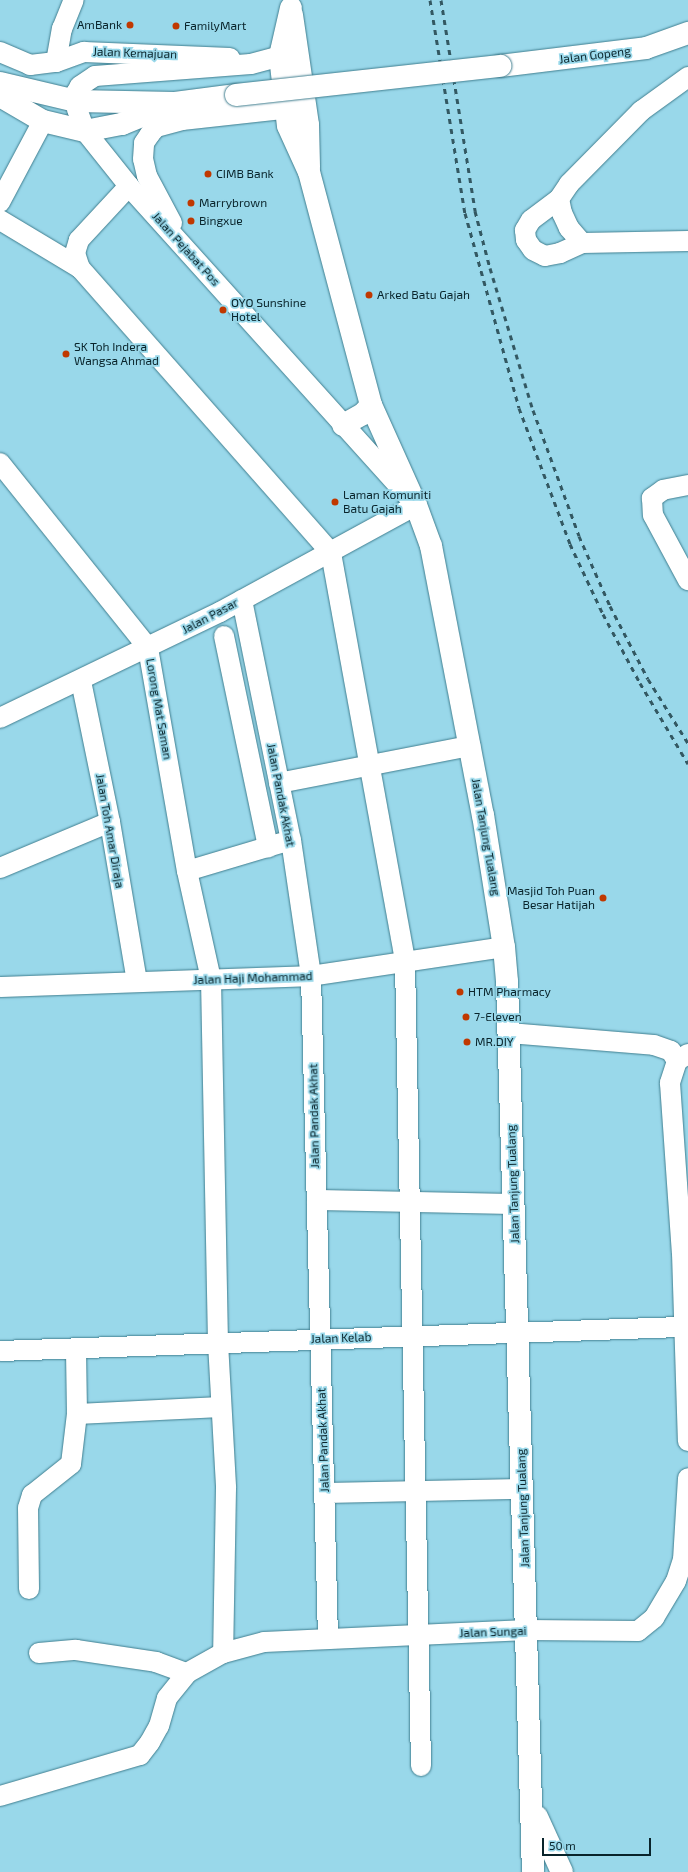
<!DOCTYPE html>
<html>
<head>
<meta charset="utf-8">
<style>
	body { margin:0 }
	#map { position:relative; width:688px; height:1872px; overflow:hidden; background:#99d8ea; font-family:"Exo 2",sans-serif }
	div>[style] { position:absolute }
	[style*='--x'] { left:calc(var(--x)*1px); top:calc(var(--y)*1px); width:calc(var(--w)*1px); rotate:calc(var(--a)*1deg) }
	.roads { filter:drop-shadow(0 0 1px #407e8f) drop-shadow(0 0 1px #407e8f) }
	.minor>* { height:20px; margin:-10px; padding:0 10px; transform-origin:10px; border-radius:10px; background:#fff }
	.major>* { height:22px; margin:-11px; padding:0 11px; transform-origin:11px; border-radius:11px; background:#fff }
	.rail>* { height:3px; margin-top:-1.5px; transform-origin:0; background:repeating-linear-gradient(90deg,#335862 0 5px,transparent 0 10px) }
	.bridges { filter:drop-shadow(0 0 1px #407e8f) drop-shadow(0 0 1px #407e8f) }
	.major-bridge>* { height:22px; margin:-11px; padding:0 11px; transform-origin:11px; border-radius:11px; background:#fff }
	.dots>* { width:11px; height:11px; translate:-50% -50%; box-sizing:border-box; border:2px solid #99d8ea; border-radius:50% }
	span { translate:-50% -50%; white-space:nowrap; text-align:center; line-height:1.15; -webkit-text-stroke:3.5px #99d8ea; paint-order:stroke }
	.poi-label { font-size:12px; color:#09242b }
	.right { translate:-100% -50%; text-align:right }
	.left { translate:0 -50%; text-align:left }
	.street-label { font-size:12px; color:#09242b }
	.scale { position:absolute; left:542px; top:1838px; width:109px; height:18px; box-sizing:border-box; border:2px solid #09242b; border-top:0; padding-left:5px; font-size:12px; line-height:14px; white-space:nowrap; color:#09242b; -webkit-text-stroke:3px #99d8ea; paint-order:stroke }
</style>
</head>
<body>
<div id="map">
	<div class="roads">
		<div class="minor">
			<i style="--x:0;--y:52;--w:33;--a:23"></i>
			<i style="--x:30;--y:65;--w:26;--a:-7"></i>
			<i style="--x:56;--y:62;--w:30;--a:-20"></i>
			<i style="--x:84;--y:52;--w:146;--a:2.4"></i>
			<i style="--x:56;--y:62;--w:34;--a:-80"></i>
			<i style="--x:62;--y:29;--w:31;--a:-68"></i>
			<i style="--x:129;--y:186;--w:74;--a:132.8"></i>
			<i style="--x:79;--y:240;--w:14;--a:107"></i>
			<i style="--x:75;--y:253;--w:16;--a:72"></i>
			<i style="--x:80;--y:268;--w:380;--a:48.6"></i>
			<i style="--x:331;--y:553;--w:416;--a:79.7"></i>
			<i style="--x:405;--y:962;--w:804;--a:88.86"></i>
			<i style="--x:559;--y:199;--w:35;--a:143"></i>
			<i style="--x:531;--y:220;--w:12;--a:121"></i>
			<i style="--x:525;--y:230;--w:10;--a:84"></i>
			<i style="--x:526;--y:240;--w:12;--a:55"></i>
			<i style="--x:533;--y:250;--w:13;--a:27"></i>
			<i style="--x:545;--y:256;--w:15;--a:-11"></i>
			<i style="--x:560;--y:253;--w:24;--a:-24"></i>
			<i style="--x:582;--y:243;--w:106;--a:-1.1"></i>
			<i style="--x:0;--y:202;--w:92;--a:-62"></i>
			<i style="--x:0;--y:220;--w:93;--a:31"></i>
			<i style="--x:172;--y:223;--w:53;--a:-118"></i>
			<i style="--x:147;--y:176;--w:17;--a:-103"></i>
			<i style="--x:143;--y:159;--w:16;--a:-86"></i>
			<i style="--x:144;--y:143;--w:11;--a:-56"></i>
			<i style="--x:150;--y:134;--w:9;--a:-49"></i>
			<i style="--x:156;--y:127;--w:27;--a:-15"></i>
			<i style="--x:182;--y:120;--w:103;--a:-6.2"></i>
			<i style="--x:284;--y:109;--w:18;--a:-106"></i>
			<i style="--x:582;--y:243;--w:20;--a:-131"></i>
			<i style="--x:569;--y:228;--w:17;--a:-115"></i>
			<i style="--x:562;--y:213;--w:14;--a:-102"></i>
			<i style="--x:559;--y:199;--w:18;--a:-56"></i>
			<i style="--x:569;--y:184;--w:103;--a:-45.4"></i>
			<i style="--x:641;--y:111;--w:58;--a:-35.9"></i>
			<i style="--x:0;--y:463;--w:237;--a:51.3"></i>
			<i style="--x:148;--y:648;--w:226;--a:80.1"></i>
			<i style="--x:187;--y:871;--w:111;--a:77.5"></i>
			<i style="--x:211;--y:979;--w:364;--a:88.9"></i>
			<i style="--x:218;--y:1343;--w:145;--a:86.8"></i>
			<i style="--x:226;--y:1488;--w:165;--a:91"></i>
			<i style="--x:688;--y:485;--w:25;--a:169"></i>
			<i style="--x:663;--y:490;--w:14;--a:144"></i>
			<i style="--x:652;--y:498;--w:17;--a:87"></i>
			<i style="--x:653;--y:515;--w:74;--a:61.7"></i>
			<i style="--x:242;--y:600;--w:245;--a:78.5"></i>
			<i style="--x:291;--y:840;--w:137;--a:81.6"></i>
			<i style="--x:311;--y:976;--w:663;--a:88.53"></i>
			<i style="--x:224;--y:636;--w:216;--a:78.2"></i>
			<i style="--x:81;--y:681;--w:144;--a:78.4"></i>
			<i style="--x:110;--y:822;--w:162;--a:80.4"></i>
			<i style="--x:0;--y:718;--w:244;--a:-25.7"></i>
			<i style="--x:220;--y:612;--w:223;--a:-28.6"></i>
			<i style="--x:416;--y:505;--w:429;--a:-132"></i>
			<i style="--x:129;--y:186;--w:70;--a:-128.7"></i>
			<i style="--x:85;--y:131;--w:23;--a:-110"></i>
			<i style="--x:77;--y:109;--w:16;--a:-94"></i>
			<i style="--x:76;--y:93;--w:8;--a:-60"></i>
			<i style="--x:80;--y:86;--w:18;--a:-34"></i>
			<i style="--x:95;--y:76;--w:156;--a:-4.4"></i>
			<i style="--x:251;--y:64;--w:30;--a:-15"></i>
			<i style="--x:279;--y:783;--w:195;--a:-11"></i>
			<i style="--x:0;--y:868;--w:119;--a:-22.7"></i>
			<i style="--x:187;--y:871;--w:98;--a:-16.6"></i>
			<i style="--x:0;--y:987;--w:311;--a:-2"></i>
			<i style="--x:311;--y:976;--w:195;--a:-8.5"></i>
			<i style="--x:509;--y:1033;--w:145;--a:4.7"></i>
			<i style="--x:654;--y:1045;--w:18;--a:19"></i>
			<i style="--x:671;--y:1051;--w:12;--a:59"></i>
			<i style="--x:688;--y:1054;--w:13;--a:148"></i>
			<i style="--x:677;--y:1061;--w:23;--a:108"></i>
			<i style="--x:670;--y:1083;--w:170;--a:86"></i>
			<i style="--x:682;--y:1253;--w:188;--a:88.2"></i>
			<i style="--x:317;--y:1200;--w:197;--a:1.2"></i>
			<i style="--x:0;--y:1351;--w:682;--a:-2.02"></i>
			<i style="--x:77;--y:1414;--w:144;--a:-2.8"></i>
			<i style="--x:324;--y:1493;--w:199;--a:-1.2"></i>
			<i style="--x:29;--y:1589;--w:81;--a:-90.7"></i>
			<i style="--x:28;--y:1508;--w:14;--a:-73"></i>
			<i style="--x:32;--y:1495;--w:50;--a:-38.5"></i>
			<i style="--x:71;--y:1464;--w:50;--a:-83.2"></i>
			<i style="--x:77;--y:1414;--w:66;--a:-90.9"></i>
			<i style="--x:39;--y:1653;--w:37;--a:-5"></i>
			<i style="--x:76;--y:1650;--w:81;--a:8.5"></i>
			<i style="--x:156;--y:1662;--w:33;--a:20"></i>
			<i style="--x:0;--y:1796;--w:146;--a:-16.3"></i>
			<i style="--x:140;--y:1755;--w:16;--a:-52"></i>
			<i style="--x:150;--y:1742;--w:18;--a:-61"></i>
			<i style="--x:159;--y:1726;--w:29;--a:-74"></i>
			<i style="--x:167;--y:1698;--w:32;--a:-51"></i>
			<i style="--x:187;--y:1673;--w:41;--a:-29.1"></i>
			<i style="--x:223;--y:1653;--w:42;--a:-15"></i>
			<i style="--x:264;--y:1642;--w:263;--a:-2.6"></i>
			<i style="--x:527;--y:1630;--w:111;--a:0.5"></i>
			<i style="--x:638;--y:1631;--w:21;--a:-39"></i>
			<i style="--x:654;--y:1618;--w:43;--a:-59.3"></i>
			<i style="--x:676;--y:1581;--w:22;--a:-72"></i>
			<i style="--x:683;--y:1560;--w:82;--a:-86.5"></i>
		</div>
		<div class="major">
			<i style="--x:291;--y:8;--w:49;--a:102.9"></i>
			<i style="--x:280;--y:56;--w:70;--a:83.5"></i>
			<i style="--x:288;--y:126;--w:51;--a:65.5"></i>
			<i style="--x:309;--y:172;--w:241;--a:75.1"></i>
			<i style="--x:371;--y:405;--w:110;--a:65.8"></i>
			<i style="--x:416;--y:505;--w:44;--a:69.9"></i>
			<i style="--x:431;--y:546;--w:274;--a:79.1"></i>
			<i style="--x:483;--y:815;--w:134;--a:81"></i>
			<i style="--x:504;--y:947;--w:35;--a:85"></i>
			<i style="--x:507;--y:982;--w:890;--a:88.33"></i>
			<i style="--x:292;--y:15;--w:111;--a:81.7"></i>
			<i style="--x:308;--y:125;--w:42;--a:88.6"></i>
			<i style="--x:500;--y:66;--w:147;--a:-7"></i>
			<i style="--x:646;--y:48;--w:45;--a:-19.7"></i>
			<i style="--x:0;--y:83;--w:78;--a:13.3"></i>
			<i style="--x:76;--y:101;--w:99;--a:1.2"></i>
			<i style="--x:175;--y:103;--w:62;--a:-7.5"></i>
			<i style="--x:0;--y:96;--w:50;--a:30.2"></i>
			<i style="--x:43;--y:121;--w:43;--a:13.4"></i>
			<i style="--x:85;--y:131;--w:38;--a:-11"></i>
			<i style="--x:122;--y:124;--w:48;--a:-22.2"></i>
			<i style="--x:343;--y:425;--w:23;--a:-29"></i>
			<i style="--x:363;--y:414;--w:12;--a:-48"></i>
			<i style="--x:537;--y:1817;--w:60;--a:65.6"></i>
		</div>
	</div>
	<div class="rail">
		<i style="--x:430;--y:0;--w:216;--a:80.7"></i>
		<i style="--x:465;--y:213;--w:202;--a:74.5"></i>
		<i style="--x:519;--y:408;--w:145;--a:69.4"></i>
		<i style="--x:570;--y:544;--w:77;--a:64.8"></i>
		<i style="--x:603;--y:614;--w:78;--a:61.8"></i>
		<i style="--x:640;--y:683;--w:94;--a:59.3"></i>
		<i style="--x:441;--y:0;--w:214;--a:80.8"></i>
		<i style="--x:475;--y:211;--w:59;--a:75.3"></i>
		<i style="--x:490;--y:268;--w:148;--a:73.2"></i>
		<i style="--x:533;--y:410;--w:134;--a:69.9"></i>
		<i style="--x:579;--y:536;--w:77;--a:66.1"></i>
		<i style="--x:610;--y:606;--w:82;--a:62.5"></i>
		<i style="--x:648;--y:679;--w:75;--a:58"></i>
	</div>
	<div class="bridges">
		<div class="major-bridge">
			<i style="--x:236;--y:95;--w:266;--a:-6.3"></i>
		</div>
	</div>
	<div class="dots">
		<i style="left:130px;top:25px;background:#c03800"></i>
		<i style="left:176px;top:26px;background:#c03800"></i>
		<i style="left:208px;top:174px;background:#c03800"></i>
		<i style="left:191px;top:203px;background:#c03800"></i>
		<i style="left:191px;top:221px;background:#c03800"></i>
		<i style="left:369px;top:295px;background:#c03800"></i>
		<i style="left:223px;top:310px;background:#c03800"></i>
		<i style="left:66px;top:354px;background:#c03800"></i>
		<i style="left:335px;top:502px;background:#c03800"></i>
		<i style="left:603px;top:898px;background:#c03800"></i>
		<i style="left:460px;top:992px;background:#c03800"></i>
		<i style="left:466px;top:1017px;background:#c03800"></i>
		<i style="left:467px;top:1042px;background:#c03800"></i>
	</div>
	<div class="poi-label">
		<span class="right" style="left:122px;top:25px">AmBank</span>
		<span class="left" style="left:184px;top:26px">FamilyMart</span>
		<span class="left" style="left:216px;top:174px">CIMB Bank</span>
		<span class="left" style="left:199px;top:203px">Marrybrown</span>
		<span class="left" style="left:199px;top:221px">Bingxue</span>
		<span class="left" style="left:377px;top:295px">Arked Batu Gajah</span>
		<span class="left" style="left:231px;top:310px">OYO Sunshine<br>Hotel</span>
		<span class="left" style="left:74px;top:354px">SK Toh Indera<br>Wangsa Ahmad</span>
		<span class="left" style="left:343px;top:502px">Laman Komuniti<br>Batu Gajah</span>
		<span class="right" style="left:595px;top:898px">Masjid Toh Puan<br>Besar Hatijah</span>
		<span class="left" style="left:468px;top:992px">HTM Pharmacy</span>
		<span class="left" style="left:474px;top:1017px">7-Eleven</span>
		<span class="left" style="left:475px;top:1042px">MR.DIY</span>
	</div>
	<div class="street-label">
		<span style="left:135px;top:53px;rotate:2deg">Jalan Kemajuan</span>
		<span style="left:595px;top:55px;rotate:-7deg">Jalan Gopeng</span>
		<span style="left:186px;top:249px;rotate:48deg">Jalan Pejabat Pos</span>
		<span style="left:210px;top:616px;rotate:-28deg">Jalan Pasar</span>
		<span style="left:159px;top:709px;rotate:80deg">Lorong Mat Saman</span>
		<span style="left:281px;top:795px;rotate:79deg">Jalan Pandak Akhat</span>
		<span style="left:110px;top:831px;rotate:80deg">Jalan Toh Amar Diraja</span>
		<span style="left:486px;top:837px;rotate:80deg">Jalan Tanjung Tualang</span>
		<span style="left:253px;top:978px;rotate:-2deg">Jalan Haji Mohammad</span>
		<span style="left:314px;top:1116px;rotate:-91deg">Jalan Pandak Akhat</span>
		<span style="left:513px;top:1184px;rotate:-92deg">Jalan Tanjung Tualang</span>
		<span style="left:341px;top:1338px;rotate:-2deg">Jalan Kelab</span>
		<span style="left:323px;top:1440px;rotate:-92deg">Jalan Pandak Akhat</span>
		<span style="left:523px;top:1508px;rotate:-92deg">Jalan Tanjung Tualang</span>
		<span style="left:493px;top:1632px;rotate:-2deg">Jalan Sungai</span>
	</div>
	<div class="scale">50 m</div>
</div>
</body>
</html>
